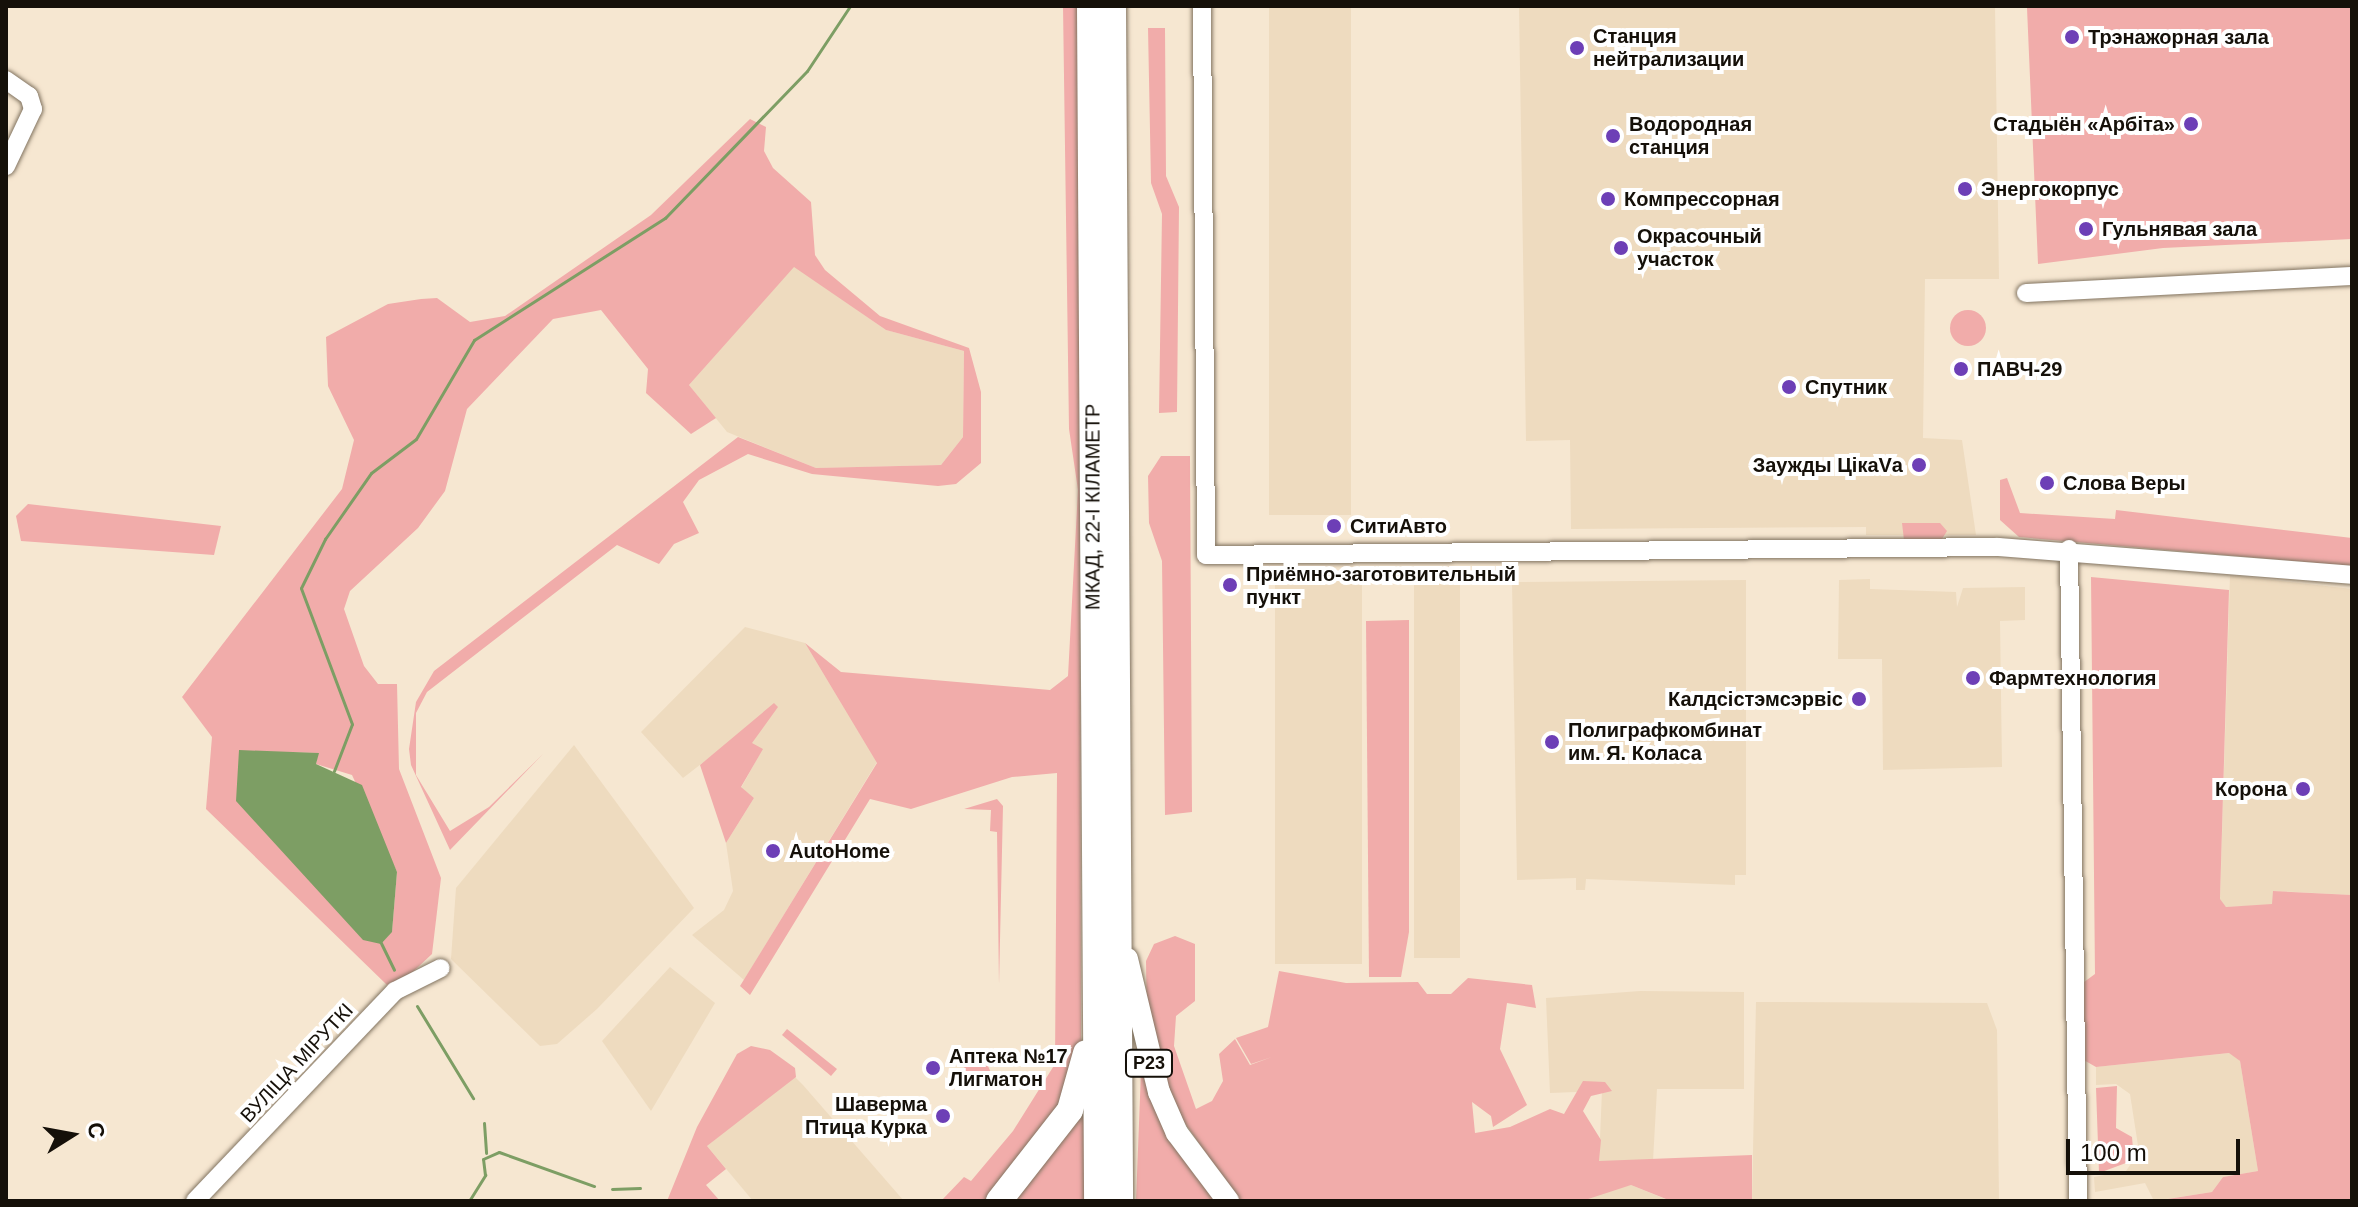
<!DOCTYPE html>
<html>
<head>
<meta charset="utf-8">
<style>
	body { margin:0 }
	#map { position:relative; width:2358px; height:1207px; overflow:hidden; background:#f6e7d1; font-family:Helvetica,sans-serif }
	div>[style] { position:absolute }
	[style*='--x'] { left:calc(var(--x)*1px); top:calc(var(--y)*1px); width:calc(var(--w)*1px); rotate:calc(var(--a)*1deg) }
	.built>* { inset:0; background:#eedbbf; transform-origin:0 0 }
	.green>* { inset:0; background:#f1acaa }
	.round { border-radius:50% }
	.water>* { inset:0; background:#7d9e64 }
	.stream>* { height:3px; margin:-1.5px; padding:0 1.5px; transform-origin:1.5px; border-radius:1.5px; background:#7d9e64 }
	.roads { filter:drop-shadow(0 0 2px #817360) drop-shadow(0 0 2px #817360) }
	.minor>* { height:18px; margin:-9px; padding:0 9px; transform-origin:9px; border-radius:9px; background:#fff }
	.major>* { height:22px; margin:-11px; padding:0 11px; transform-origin:11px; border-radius:11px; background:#fff }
	.highway>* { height:26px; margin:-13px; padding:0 13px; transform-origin:13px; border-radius:13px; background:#fff }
	.dots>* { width:22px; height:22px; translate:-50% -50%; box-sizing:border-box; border:4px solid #fff; border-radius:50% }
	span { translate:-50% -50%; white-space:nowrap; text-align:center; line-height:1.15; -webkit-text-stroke:8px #fff; paint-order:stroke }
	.shield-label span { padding:2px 6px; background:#fff; border:2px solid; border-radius:6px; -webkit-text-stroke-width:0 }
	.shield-label { font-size:18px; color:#151009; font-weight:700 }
	.poi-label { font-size:20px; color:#151009; font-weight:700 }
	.left { translate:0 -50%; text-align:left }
	.right { translate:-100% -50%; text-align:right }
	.street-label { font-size:20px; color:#151009 }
	.frame { position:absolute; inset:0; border:8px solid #151009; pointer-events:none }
	.north { position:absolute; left:32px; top:1095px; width:80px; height:80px; -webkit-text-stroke:6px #fff; paint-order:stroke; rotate:79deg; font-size:22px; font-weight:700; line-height:32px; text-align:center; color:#151009 }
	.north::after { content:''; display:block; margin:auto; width:28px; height:36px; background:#151009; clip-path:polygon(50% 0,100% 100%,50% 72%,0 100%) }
	.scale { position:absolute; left:2066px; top:1139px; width:174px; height:36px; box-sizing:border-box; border:4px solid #151009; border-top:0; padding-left:10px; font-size:24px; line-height:28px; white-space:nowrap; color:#151009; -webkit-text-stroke:6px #fff; paint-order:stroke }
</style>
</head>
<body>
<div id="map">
	<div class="built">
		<i style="left:1269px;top:6px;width:82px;height:509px"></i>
		<i style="clip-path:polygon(1519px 6px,1995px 6px,1999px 279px,1925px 279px,1923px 438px,1962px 440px,1976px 535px,1866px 535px,1866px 527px,1571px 529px,1570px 440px,1526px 441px)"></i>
		<i style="clip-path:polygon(794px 266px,886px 330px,964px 351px,963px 437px,941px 465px,816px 468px,727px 432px,689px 385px)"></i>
		<i style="clip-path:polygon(2230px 575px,2352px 589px,2352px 895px,2274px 891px,2273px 905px,2226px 907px,2220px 900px)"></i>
		<i style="left:1362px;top:576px;width:388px;height:87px;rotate:90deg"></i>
		<i style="left:1414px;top:577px;width:46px;height:381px"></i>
		<i style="clip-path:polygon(1870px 579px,1870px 589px,1956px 592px,1957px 607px,1963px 588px,2025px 587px,2025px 620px,2000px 621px,2002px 767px,1883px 770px,1882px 659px,1838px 659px,1839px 580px)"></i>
		<i style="clip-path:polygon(1746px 580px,1746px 875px,1735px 875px,1735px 885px,1586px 879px,1585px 890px,1576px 890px,1576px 878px,1517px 880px,1512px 582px)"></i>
		<i style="clip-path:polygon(745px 627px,805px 643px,877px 762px,744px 980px,692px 935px,724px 910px,733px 891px,726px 843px,754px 798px,741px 788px,762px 750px,723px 747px,683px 778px,641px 732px)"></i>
		<i style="clip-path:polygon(574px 745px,694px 908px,597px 1009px,557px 1044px,540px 1046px,451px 959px,456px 888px)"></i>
		<i style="clip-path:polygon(670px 967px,715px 1003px,651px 1111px,602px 1041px)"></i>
		<i style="clip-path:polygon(1640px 991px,1744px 992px,1744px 1089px,1657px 1089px,1653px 1161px,1599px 1161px,1602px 1091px,1550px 1093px,1546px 998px)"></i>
		<i style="clip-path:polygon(1756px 1002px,1987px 1003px,1997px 1030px,1999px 1201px,1752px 1201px)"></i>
		<i style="clip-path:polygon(2230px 1053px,2240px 1061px,2258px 1171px,2223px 1177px,2212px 1192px,2154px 1201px,2145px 1183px,2095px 1192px,2094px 1177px,2126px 1171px,2139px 1152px,2130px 1094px,2116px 1084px,2096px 1085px,2096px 1067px)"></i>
		<i style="clip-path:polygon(793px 1075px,803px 1085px,904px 1201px,753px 1201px,707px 1146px)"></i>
		<i style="clip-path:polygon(1631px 1185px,1670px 1201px,1583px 1201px,1596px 1191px)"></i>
	</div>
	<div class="green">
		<i style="clip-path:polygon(1063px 6px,1079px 6px,1081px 1043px,1074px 1092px,993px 1201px,941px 1201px,964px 1177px,971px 1181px,1013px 1131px,1055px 1064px,1057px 773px,1012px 777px,911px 809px,870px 799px,750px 995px,740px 986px,877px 763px,805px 643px,841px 672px,1050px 690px,1068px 676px,1078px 490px,1069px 429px)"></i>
		<i style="clip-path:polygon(2352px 6px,2352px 239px,2163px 248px,2038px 264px,2027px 8px)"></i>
		<i style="clip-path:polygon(1148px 28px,1165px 28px,1166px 176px,1179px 207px,1177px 412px,1159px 413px,1162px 214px,1151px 183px)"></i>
		<i style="clip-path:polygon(evenodd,750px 119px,766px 127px,764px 151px,773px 168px,811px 202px,815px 255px,825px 270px,880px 316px,969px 348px,981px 392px,981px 463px,956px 484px,938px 486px,812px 474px,748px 454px,699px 480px,683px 502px,699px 533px,674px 544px,659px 564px,617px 545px,427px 692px,416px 713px,416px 775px,450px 831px,489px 807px,543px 754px,450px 850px,411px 765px,409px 749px,416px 702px,434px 671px,738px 437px,816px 468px,941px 465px,963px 437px,964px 351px,886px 330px,794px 267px,689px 385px,716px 418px,691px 434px,646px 393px,648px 369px,601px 310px,553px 319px,467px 409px,445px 491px,418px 528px,350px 591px,344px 609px,364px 666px,378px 684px,397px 684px,399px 769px,441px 878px,432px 954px,403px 981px,387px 985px,206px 809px,212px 737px,182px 697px,342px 489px,354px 440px,328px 386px,326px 337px,388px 304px,421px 299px,437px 298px,470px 322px,505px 316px,651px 215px,750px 119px,239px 751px,318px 753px,316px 764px,352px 775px,397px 872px,392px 931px,381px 944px,239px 751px)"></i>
		<i class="round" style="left:1950px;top:310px;width:36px;height:36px"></i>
		<i style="clip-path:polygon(1161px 456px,1190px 456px,1192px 812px,1165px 815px,1162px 561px,1149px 523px,1148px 476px)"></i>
		<i style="clip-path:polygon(2007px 478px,2020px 513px,2115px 519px,2116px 510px,2352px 538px,2352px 566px,2019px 537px,2000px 520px,2000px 480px)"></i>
		<i style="clip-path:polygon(28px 504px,221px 526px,214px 555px,21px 541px,16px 516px)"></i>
		<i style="clip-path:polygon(1902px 523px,1940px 523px,1947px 531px,1942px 539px,1904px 540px)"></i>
		<i style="clip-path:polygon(2091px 577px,2229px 590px,2220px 899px,2226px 907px,2272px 904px,2273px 891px,2352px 895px,2352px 1201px,2155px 1201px,2212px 1192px,2223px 1177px,2258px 1171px,2240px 1061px,2229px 1053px,2096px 1067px,2082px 1059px,2080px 985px,2095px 974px)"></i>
		<i style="clip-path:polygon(1409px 620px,1409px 932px,1401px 977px,1369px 977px,1366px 621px)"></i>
		<i style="clip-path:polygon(774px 703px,778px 707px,752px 743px,763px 749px,741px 787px,754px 798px,726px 843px,700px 765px)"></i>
		<i style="clip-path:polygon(997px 799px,1003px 806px,999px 985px,997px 832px,990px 831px,991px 810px,964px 809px)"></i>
		<i style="clip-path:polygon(1175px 936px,1195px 944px,1195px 1001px,1176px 1016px,1174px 1046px,1196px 1109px,1212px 1101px,1223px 1081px,1219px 1054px,1235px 1039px,1250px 1065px,1272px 1057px,1251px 1064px,1236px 1038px,1268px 1027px,1279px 971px,1346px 983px,1418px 982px,1427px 994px,1451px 994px,1468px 978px,1532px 985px,1536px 1008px,1507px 1003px,1500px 1049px,1527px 1105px,1493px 1127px,1491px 1116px,1472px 1102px,1475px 1133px,1510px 1127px,1550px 1109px,1564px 1114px,1583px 1081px,1605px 1082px,1612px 1091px,1591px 1096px,1583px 1111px,1601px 1140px,1599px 1161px,1752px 1155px,1752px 1201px,1671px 1201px,1631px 1185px,1582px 1201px,1239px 1201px,1178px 1113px,1147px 1027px,1146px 961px,1154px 944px)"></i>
		<i style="clip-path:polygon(787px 1029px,837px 1069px,831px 1076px,782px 1035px)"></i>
		<i style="clip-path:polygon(751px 1046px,770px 1050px,795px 1068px,796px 1077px,707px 1146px,726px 1169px,706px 1185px,720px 1201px,667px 1201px,697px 1127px,737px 1054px)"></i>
		<i style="clip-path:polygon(980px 1048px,992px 1075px,969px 1079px,960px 1073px)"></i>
		<i style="clip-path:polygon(1141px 1071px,1146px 1084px,1216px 1201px,1136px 1201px)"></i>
		<i style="clip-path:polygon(2117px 1086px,2116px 1128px,2132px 1137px,2134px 1160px,2099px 1173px,2096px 1088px)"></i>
		<i style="clip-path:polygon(1087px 1110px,1087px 1201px,1015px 1201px,1078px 1119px)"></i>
	</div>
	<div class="water">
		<i style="clip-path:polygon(239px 750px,319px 753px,316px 764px,362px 785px,397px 872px,392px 932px,381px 944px,363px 940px,236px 801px)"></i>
	</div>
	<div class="stream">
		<i style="--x:334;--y:771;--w:50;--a:-69"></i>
		<i style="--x:352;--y:724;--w:145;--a:-110.6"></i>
		<i style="--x:301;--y:588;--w:55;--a:-63.9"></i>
		<i style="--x:325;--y:539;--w:80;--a:-55.1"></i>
		<i style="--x:371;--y:473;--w:56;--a:-37.1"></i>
		<i style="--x:416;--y:439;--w:115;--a:-59.6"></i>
		<i style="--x:474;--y:340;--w:227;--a:-32.6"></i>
		<i style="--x:665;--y:218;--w:204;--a:-46"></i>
		<i style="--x:807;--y:71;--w:78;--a:-56.5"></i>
		<i style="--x:380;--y:941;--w:32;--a:64"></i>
		<i style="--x:417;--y:1006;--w:108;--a:58.7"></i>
		<i style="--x:484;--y:1123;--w:30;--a:86"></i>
		<i style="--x:612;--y:1189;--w:28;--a:-2"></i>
		<i style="--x:469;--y:1201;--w:31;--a:-58"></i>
		<i style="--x:485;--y:1175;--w:16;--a:-97"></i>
		<i style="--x:483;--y:1159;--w:17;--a:-24"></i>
		<i style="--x:499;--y:1152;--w:101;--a:19.7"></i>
	</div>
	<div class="roads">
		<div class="minor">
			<i style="--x:1202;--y:6;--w:549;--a:89.58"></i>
			<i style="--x:1206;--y:555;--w:792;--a:-0.58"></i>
			<i style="--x:1998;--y:547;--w:355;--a:4.5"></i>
			<i style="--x:6;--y:80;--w:28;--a:35"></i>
			<i style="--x:29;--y:96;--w:14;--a:73"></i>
			<i style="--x:33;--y:109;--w:63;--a:115.3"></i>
			<i style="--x:2026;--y:293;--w:326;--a:-3"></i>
			<i style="--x:2069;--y:549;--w:652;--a:89.21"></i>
			<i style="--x:195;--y:1201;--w:290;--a:-46.4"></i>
			<i style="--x:395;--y:991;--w:51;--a:-26.6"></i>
		</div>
		<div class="major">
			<i style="--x:1127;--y:959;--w:137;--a:76.5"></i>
			<i style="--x:1159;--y:1092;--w:45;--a:66.3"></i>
			<i style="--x:1177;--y:1133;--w:85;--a:53.1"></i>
		</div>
		<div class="highway">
			<i style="--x:1090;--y:6;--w:1195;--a:89.66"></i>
			<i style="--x:1113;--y:6;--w:1195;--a:89.66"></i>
			<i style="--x:999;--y:1201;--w:115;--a:-52"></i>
			<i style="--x:1070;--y:1110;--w:59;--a:-74.3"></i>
		</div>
	</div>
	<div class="dots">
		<i style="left:2072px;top:37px;background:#6d3fb6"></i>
		<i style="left:1577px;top:48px;background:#6d3fb6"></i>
		<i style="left:2191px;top:124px;background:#6d3fb6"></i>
		<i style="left:1613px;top:136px;background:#6d3fb6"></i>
		<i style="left:1965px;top:189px;background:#6d3fb6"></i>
		<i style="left:1608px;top:199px;background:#6d3fb6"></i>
		<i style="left:2086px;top:229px;background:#6d3fb6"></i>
		<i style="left:1621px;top:248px;background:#6d3fb6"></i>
		<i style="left:1961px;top:369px;background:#6d3fb6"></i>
		<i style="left:1789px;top:387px;background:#6d3fb6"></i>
		<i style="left:1919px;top:465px;background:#6d3fb6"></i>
		<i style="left:2047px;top:483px;background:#6d3fb6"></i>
		<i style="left:1334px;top:526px;background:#6d3fb6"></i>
		<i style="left:1230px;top:585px;background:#6d3fb6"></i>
		<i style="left:1973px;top:678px;background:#6d3fb6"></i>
		<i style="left:1859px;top:699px;background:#6d3fb6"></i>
		<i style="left:1552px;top:742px;background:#6d3fb6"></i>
		<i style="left:2303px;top:789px;background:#6d3fb6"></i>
		<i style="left:773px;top:851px;background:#6d3fb6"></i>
		<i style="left:933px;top:1068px;background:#6d3fb6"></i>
		<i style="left:943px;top:1116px;background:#6d3fb6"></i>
	</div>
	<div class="shield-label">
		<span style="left:1149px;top:1063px">Р23</span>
	</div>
	<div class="poi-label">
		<span class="left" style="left:1593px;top:48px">Станция<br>нейтрализации</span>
		<span class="left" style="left:2088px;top:37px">Трэнажорная зала</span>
		<span class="left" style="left:1629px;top:136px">Водородная<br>станция</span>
		<span class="right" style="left:2175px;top:124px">Стадыён «Арбіта»</span>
		<span class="left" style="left:1981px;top:189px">Энергокорпус</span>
		<span class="left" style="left:1624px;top:199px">Компрессорная</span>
		<span class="left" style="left:2102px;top:229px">Гульнявая зала</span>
		<span class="left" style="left:1637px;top:248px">Окрасочный<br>участок</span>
		<span class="left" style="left:1977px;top:369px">ПАВЧ-29</span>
		<span class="left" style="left:1805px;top:387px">Спутник</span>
		<span class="right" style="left:1903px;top:465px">Заужды ЦікаVа</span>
		<span class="left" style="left:2063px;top:483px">Слова Веры</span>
		<span class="left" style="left:1350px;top:526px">СитиАвто</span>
		<span class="left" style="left:1246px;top:586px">Приёмно-заготовительный<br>пункт</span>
		<span class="left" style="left:1989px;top:678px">Фармтехнология</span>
		<span class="right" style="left:1843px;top:699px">Калдсістэмсэрвіс</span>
		<span class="left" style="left:1568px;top:742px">Полиграфкомбинат<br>им. Я. Коласа</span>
		<span class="right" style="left:2287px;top:789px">Корона</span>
		<span class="left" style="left:789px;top:851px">AutoHome</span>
		<span class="left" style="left:949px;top:1068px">Аптека №17<br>Лигматон</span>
		<span class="right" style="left:927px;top:1116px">Шаверма<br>Птица Курка</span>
	</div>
	<div class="street-label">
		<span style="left:1093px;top:507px;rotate:-90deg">МКАД, 22-І КІЛАМЕТР</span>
		<span style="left:297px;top:1063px;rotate:-47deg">ВУЛІЦА МІРУТКІ</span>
	</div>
	<div class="frame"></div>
	<div class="north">С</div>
	<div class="scale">100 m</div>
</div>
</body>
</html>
